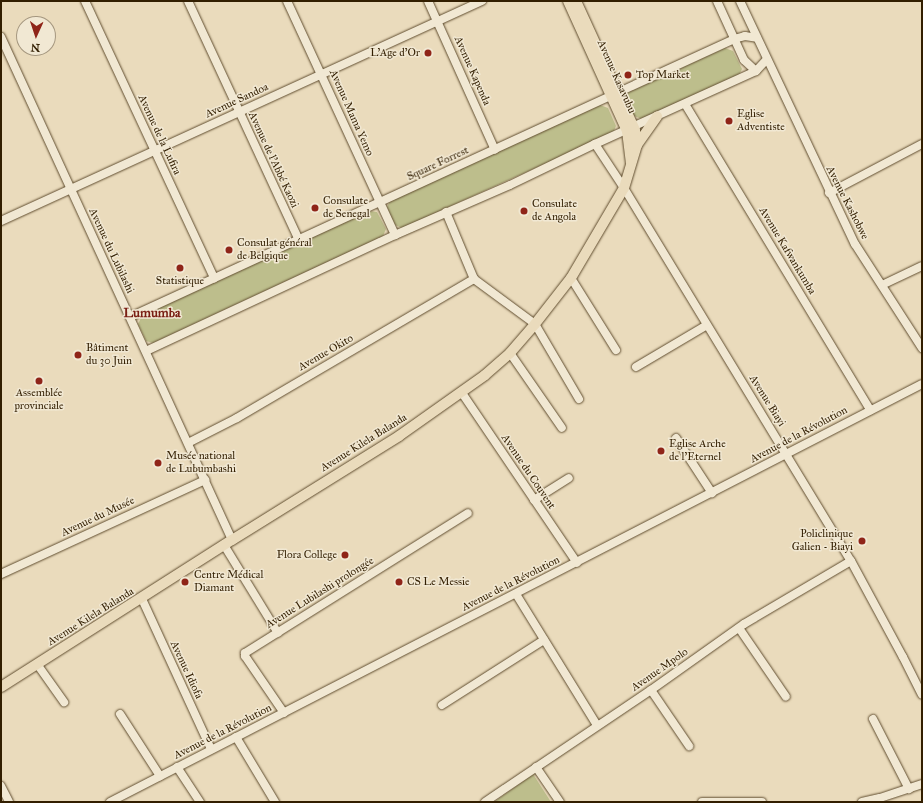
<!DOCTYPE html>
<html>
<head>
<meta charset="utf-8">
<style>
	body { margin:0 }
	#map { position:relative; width:923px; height:803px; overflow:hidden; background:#eadbbc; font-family:"IM FELL Great Primer",serif }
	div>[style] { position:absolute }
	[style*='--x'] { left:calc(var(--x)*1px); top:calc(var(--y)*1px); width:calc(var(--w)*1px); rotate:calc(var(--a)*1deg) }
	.green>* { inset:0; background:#bdbe8c }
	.roads { filter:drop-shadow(0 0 1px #604d2f) drop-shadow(0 0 1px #604d2f) }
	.minor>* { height:8px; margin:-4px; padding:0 4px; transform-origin:4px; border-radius:4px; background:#f1e8d3 }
	.major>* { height:10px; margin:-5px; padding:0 5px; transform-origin:5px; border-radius:5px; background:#eadbbc }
	.dots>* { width:11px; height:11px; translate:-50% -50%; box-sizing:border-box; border:2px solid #f1e8d3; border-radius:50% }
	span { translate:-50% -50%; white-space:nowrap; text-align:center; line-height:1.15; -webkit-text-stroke:3px #f1e8d3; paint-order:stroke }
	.poi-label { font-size:11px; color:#321e00 }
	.right { translate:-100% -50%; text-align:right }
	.left { translate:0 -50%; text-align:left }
	.street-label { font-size:11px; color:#321e00 }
	.quarter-label { font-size:13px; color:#7a1f14; font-weight:700 }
	.frame { position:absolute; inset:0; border:2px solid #321e00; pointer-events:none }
	.north { position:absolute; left:16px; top:16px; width:40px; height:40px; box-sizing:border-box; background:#f1e8d3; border:1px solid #a5977f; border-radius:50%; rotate:183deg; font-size:11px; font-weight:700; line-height:16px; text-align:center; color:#321e00 }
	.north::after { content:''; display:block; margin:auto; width:14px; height:18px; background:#8f2418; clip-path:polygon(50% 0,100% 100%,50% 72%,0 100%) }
</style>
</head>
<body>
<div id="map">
	<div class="green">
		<i style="clip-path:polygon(725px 48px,733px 51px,742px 69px,739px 75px,642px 119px,634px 116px,625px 98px,629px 92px)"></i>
		<i style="clip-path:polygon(600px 105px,608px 108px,616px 126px,613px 133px,402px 228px,395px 225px,387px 207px,390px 201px)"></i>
		<i style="clip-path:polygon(369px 211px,377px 212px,386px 229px,383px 236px,153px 343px,146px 341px,138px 324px,142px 316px)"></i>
		<i style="clip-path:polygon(533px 774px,551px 802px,494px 802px)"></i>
	</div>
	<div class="roads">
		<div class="minor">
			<i style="--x:85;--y:1;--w:306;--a:65"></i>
			<i style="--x:188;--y:1;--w:264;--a:65.1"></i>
			<i style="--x:287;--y:1;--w:258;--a:65.2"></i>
			<i style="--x:428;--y:1;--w:163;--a:65.8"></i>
			<i style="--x:717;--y:1;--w:65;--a:65.4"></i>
			<i style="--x:744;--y:60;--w:16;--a:43"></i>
			<i style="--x:740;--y:1;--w:269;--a:64.7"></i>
			<i style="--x:855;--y:244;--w:124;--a:57.2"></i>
			<i style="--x:1;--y:37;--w:554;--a:65.33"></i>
			<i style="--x:685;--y:104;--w:358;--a:58.8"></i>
			<i style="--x:595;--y:144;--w:53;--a:56.6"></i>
			<i style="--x:624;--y:188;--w:437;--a:58.7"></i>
			<i style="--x:851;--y:561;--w:109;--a:61.6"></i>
			<i style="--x:903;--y:657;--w:42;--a:63.4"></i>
			<i style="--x:829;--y:193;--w:105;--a:-27.8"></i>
			<i style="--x:446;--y:212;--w:73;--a:67.3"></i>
			<i style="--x:474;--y:279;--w:76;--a:36.4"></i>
			<i style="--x:535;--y:324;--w:87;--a:59.6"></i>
			<i style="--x:1;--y:221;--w:529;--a:-24.58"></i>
			<i style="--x:571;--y:278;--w:85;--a:58"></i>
			<i style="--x:882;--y:285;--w:44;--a:-25.4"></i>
			<i style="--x:130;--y:317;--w:665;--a:-24.71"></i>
			<i style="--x:734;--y:39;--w:11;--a:-15"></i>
			<i style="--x:745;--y:36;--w:12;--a:9"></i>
			<i style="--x:146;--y:351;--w:275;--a:-25"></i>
			<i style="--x:395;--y:235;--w:125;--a:-23.5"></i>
			<i style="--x:510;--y:185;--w:94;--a:-25.8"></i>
			<i style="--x:595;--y:144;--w:177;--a:-24.4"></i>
			<i style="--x:756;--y:71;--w:16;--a:-47"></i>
			<i style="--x:510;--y:353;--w:91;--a:55.3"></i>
			<i style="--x:636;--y:367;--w:82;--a:-30.6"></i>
			<i style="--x:462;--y:393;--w:205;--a:55.9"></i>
			<i style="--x:676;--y:438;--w:66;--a:56.8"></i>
			<i style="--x:188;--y:443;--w:55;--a:-27"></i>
			<i style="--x:237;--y:418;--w:275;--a:-30.4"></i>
			<i style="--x:534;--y:500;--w:41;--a:-32.2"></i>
			<i style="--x:224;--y:545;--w:103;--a:58.5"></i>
			<i style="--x:1;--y:574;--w:225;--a:-24.7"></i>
			<i style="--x:516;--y:594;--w:154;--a:58.3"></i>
			<i style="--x:142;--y:599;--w:165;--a:65.3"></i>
			<i style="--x:739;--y:628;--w:83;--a:55.7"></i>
			<i style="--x:37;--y:664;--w:47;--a:54.6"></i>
			<i style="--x:651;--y:690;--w:68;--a:55.8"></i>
			<i style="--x:442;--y:705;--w:121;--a:-32.5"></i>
			<i style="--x:284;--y:713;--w:69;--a:-124.4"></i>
			<i style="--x:245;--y:656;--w:3;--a:-90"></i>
			<i style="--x:245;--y:653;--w:263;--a:-32.1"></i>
			<i style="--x:120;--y:714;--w:74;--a:57.2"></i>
			<i style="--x:873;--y:719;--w:79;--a:62.8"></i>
			<i style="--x:236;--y:737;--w:76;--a:59"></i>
			<i style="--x:177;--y:767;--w:42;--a:56.7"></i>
			<i style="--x:536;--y:767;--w:42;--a:55.6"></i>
			<i style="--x:1;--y:786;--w:18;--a:63"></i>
			<i style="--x:110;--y:802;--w:913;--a:-27.24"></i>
			<i style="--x:485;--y:802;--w:200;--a:-34"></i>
			<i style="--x:651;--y:690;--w:114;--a:-35.4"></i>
			<i style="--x:744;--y:624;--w:124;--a:-30.5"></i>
			<i style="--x:702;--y:802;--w:60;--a:0"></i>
			<i style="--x:862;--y:802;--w:18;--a:-13"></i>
			<i style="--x:880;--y:798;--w:44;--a:-18.4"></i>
		</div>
		<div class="major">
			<i style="--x:568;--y:1;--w:143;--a:65.6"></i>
			<i style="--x:627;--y:131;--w:32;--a:83"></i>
			<i style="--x:637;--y:145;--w:35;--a:-55"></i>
			<i style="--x:1;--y:687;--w:274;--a:-32.5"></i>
			<i style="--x:232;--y:540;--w:197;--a:-31.9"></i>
			<i style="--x:399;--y:436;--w:105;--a:-35.3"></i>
			<i style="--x:485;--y:375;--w:33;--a:-41"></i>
			<i style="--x:510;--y:353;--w:38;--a:-49"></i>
			<i style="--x:535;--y:324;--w:58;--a:-52"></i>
			<i style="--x:571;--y:278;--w:104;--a:-59.5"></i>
			<i style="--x:624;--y:188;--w:45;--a:-73.2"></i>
			<i style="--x:637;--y:145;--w:15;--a:-98"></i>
			<i style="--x:635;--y:130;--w:142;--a:-114.6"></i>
		</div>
	</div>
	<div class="dots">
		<i style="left:428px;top:53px;background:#8f2418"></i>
		<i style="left:628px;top:75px;background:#8f2418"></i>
		<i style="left:729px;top:121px;background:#8f2418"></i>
		<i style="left:315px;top:208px;background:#8f2418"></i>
		<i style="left:524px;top:211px;background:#8f2418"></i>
		<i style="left:229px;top:250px;background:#8f2418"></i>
		<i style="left:180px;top:268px;background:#8f2418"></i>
		<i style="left:78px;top:355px;background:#8f2418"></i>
		<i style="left:39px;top:381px;background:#8f2418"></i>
		<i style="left:661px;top:451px;background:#8f2418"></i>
		<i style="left:158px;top:463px;background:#8f2418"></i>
		<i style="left:862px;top:541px;background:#8f2418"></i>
		<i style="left:345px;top:555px;background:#8f2418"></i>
		<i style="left:185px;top:582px;background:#8f2418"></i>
		<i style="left:399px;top:582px;background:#8f2418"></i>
	</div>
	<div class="poi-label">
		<span class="right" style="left:420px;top:53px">L'Age d'Or</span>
		<span class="left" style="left:636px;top:75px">Top Market</span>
		<span class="left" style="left:737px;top:121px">Eglise<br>Adventiste</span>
		<span class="left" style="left:323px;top:208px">Consulate<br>de Senegal</span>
		<span class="left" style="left:532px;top:211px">Consulate<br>de Angola</span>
		<span class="left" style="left:237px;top:250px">Consulat général<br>de Belgique</span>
		<span style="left:180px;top:281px">Statistique</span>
		<span class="left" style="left:86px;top:355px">Bâtiment<br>du 30 Juin</span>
		<span style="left:39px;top:400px">Assemblée<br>provinciale</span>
		<span class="left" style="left:669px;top:451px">Eglise Arche<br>de l'Eternel</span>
		<span class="left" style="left:166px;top:463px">Musée national<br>de Lubumbashi</span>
		<span class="right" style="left:853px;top:541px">Policlinique<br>Galien - Biayi</span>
		<span class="right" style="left:337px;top:555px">Flora College</span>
		<span class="left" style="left:194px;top:582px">Centre Médical<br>Diamant</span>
		<span class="left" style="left:407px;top:582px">CS Le Messie</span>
	</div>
	<div class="street-label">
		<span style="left:472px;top:71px;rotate:66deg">Avenue Kapenda</span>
		<span style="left:616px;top:77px;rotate:66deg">Avenue Kasavubu</span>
		<span style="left:237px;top:101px;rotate:-25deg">Avenue Sandoa</span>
		<span style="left:351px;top:113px;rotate:66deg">Avenue Mama Yemo</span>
		<span style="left:159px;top:135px;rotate:65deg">Avenue de la Lufira</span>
		<span style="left:273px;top:160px;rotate:65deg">Avenue de l'Abbé Kaozi</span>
		<span style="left:438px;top:164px;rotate:-25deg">Square Forrest</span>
		<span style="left:847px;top:203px;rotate:63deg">Avenue Kashobwe</span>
		<span style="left:111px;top:251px;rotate:65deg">Avenue du Lubilashi</span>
		<span style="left:787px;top:251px;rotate:59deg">Avenue Kafwankumba</span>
		<span style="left:326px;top:353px;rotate:-30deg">Avenue Okito</span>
		<span style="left:767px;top:401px;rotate:58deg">Avenue Biayi</span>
		<span style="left:799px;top:435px;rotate:-28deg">Avenue de la Révolution</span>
		<span style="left:364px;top:443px;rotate:-32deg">Avenue Kilela Balanda</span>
		<span style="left:528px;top:472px;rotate:56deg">Avenue du Couvent</span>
		<span style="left:98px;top:517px;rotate:-25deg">Avenue du Musée</span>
		<span style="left:511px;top:584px;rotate:-27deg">Avenue de la Révolution</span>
		<span style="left:320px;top:593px;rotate:-32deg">Avenue Lubilashi prolongée</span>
		<span style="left:91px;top:617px;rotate:-32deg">Avenue Kilela Balanda</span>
		<span style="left:186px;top:670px;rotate:65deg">Avenue Idiofa</span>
		<span style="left:660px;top:670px;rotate:-35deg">Avenue Mpolo</span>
		<span style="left:223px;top:732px;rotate:-27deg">Avenue de la Révolution</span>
	</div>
	<div class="quarter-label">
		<span style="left:152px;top:313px">Lumumba</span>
	</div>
	<div class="frame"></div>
	<div class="north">N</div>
</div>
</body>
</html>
